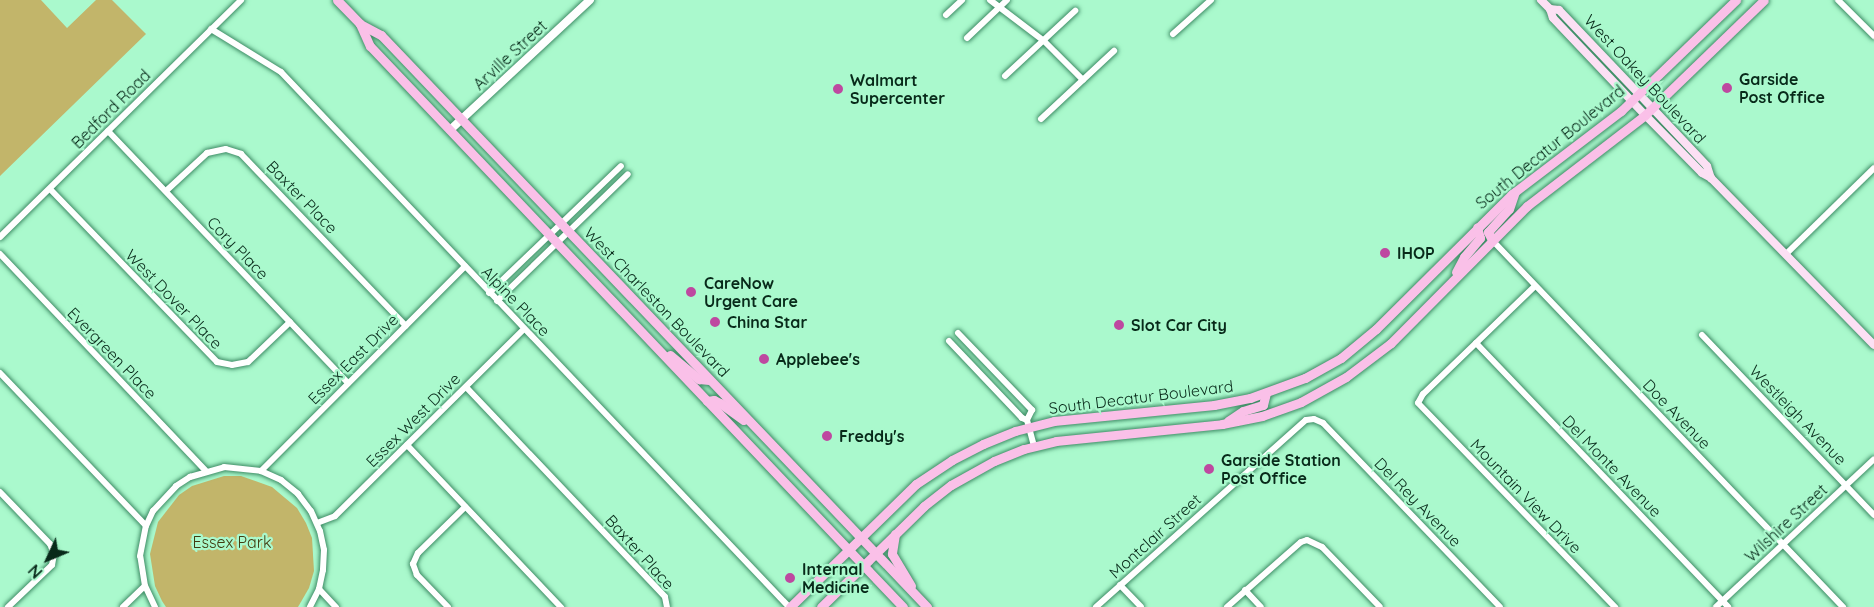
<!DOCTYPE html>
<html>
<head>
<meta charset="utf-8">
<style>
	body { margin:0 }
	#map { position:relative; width:1874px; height:607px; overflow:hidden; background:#aaf9cd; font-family:Quicksand,sans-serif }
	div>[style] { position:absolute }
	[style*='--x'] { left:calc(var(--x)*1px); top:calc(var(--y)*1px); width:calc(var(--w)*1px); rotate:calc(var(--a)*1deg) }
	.green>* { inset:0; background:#c2b56a }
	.roads { filter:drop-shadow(0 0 2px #3e8c65) drop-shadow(0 0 2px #3e8c65) }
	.minor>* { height:6px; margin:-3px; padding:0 3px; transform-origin:3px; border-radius:3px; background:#fff }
	.tertiary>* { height:8px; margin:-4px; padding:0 4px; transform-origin:4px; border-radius:4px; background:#fff }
	.secondary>* { height:8px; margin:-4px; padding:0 4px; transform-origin:4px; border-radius:4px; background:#fce0f4 }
	.primary>* { height:9px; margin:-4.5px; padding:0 4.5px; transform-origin:4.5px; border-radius:4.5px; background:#fac0e8 }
	.dots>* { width:16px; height:16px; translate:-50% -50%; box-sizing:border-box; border:3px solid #aaf9cd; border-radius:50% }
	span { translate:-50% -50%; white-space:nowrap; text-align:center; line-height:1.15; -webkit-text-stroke:4.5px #aaf9cd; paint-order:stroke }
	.street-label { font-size:16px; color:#082a1a }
	.poi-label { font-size:16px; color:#082a1a; font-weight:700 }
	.left { translate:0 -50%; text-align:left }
	.park-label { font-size:16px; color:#423b10 }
	.north { position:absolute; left:18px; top:529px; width:60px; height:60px; -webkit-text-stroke:4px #aaf9cd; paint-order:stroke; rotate:226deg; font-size:16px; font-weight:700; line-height:24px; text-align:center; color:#082a1a }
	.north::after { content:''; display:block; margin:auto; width:21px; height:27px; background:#082a1a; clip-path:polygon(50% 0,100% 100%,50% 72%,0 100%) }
</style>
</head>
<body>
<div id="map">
	<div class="green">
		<i style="clip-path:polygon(0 0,41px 0,67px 28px,96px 0,112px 0,146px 34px,0 176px)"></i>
		<i style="clip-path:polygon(224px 476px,241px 476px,272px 487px,297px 508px,306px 523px,312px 538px,314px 571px,309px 588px,298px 607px,166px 607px,162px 601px,155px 586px,150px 554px,158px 522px,179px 495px,192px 486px)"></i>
	</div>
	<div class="roads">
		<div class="minor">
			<i style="--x:990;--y:0;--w:68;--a:37.2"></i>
			<i style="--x:1044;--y:41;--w:55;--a:45"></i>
			<i style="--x:1838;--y:0;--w:51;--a:45"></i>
			<i style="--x:946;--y:15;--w:22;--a:-43"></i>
			<i style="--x:211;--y:29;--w:82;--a:31.6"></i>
			<i style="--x:281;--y:72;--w:738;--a:46.48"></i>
			<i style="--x:1173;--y:34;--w:51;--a:-41.8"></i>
			<i style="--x:967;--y:38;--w:55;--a:-43.5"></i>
			<i style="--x:1005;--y:76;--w:96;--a:-42.9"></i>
			<i style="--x:1041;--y:119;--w:100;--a:-43"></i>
			<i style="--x:108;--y:131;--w:348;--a:46.4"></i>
			<i style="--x:50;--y:189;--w:240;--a:46"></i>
			<i style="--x:217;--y:362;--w:15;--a:11"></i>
			<i style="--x:232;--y:365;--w:16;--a:-11"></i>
			<i style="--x:248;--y:362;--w:58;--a:-43.6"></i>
			<i style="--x:166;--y:191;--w:56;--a:-42.8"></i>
			<i style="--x:207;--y:153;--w:19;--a:-12"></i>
			<i style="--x:226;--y:149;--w:16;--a:18"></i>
			<i style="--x:241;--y:154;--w:238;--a:46.2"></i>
			<i style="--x:0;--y:237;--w:338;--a:-44.5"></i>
			<i style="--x:1492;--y:240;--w:508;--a:46.28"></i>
			<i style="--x:0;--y:254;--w:298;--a:46.5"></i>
			<i style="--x:1786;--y:254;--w:123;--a:-44.3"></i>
			<i style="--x:1535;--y:286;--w:156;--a:136"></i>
			<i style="--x:1423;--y:394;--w:10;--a:119"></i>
			<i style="--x:1418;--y:403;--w:284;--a:46"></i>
			<i style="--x:489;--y:293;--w:183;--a:-43.9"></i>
			<i style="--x:497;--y:301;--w:182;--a:-44.1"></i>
			<i style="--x:958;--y:333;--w:107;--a:46.1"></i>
			<i style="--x:1032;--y:410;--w:11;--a:117"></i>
			<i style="--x:1027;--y:420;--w:27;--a:75"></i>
			<i style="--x:1702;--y:335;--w:249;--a:46.3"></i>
			<i style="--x:949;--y:341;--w:106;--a:46.5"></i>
			<i style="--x:1022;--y:418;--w:5;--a:22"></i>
			<i style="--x:1476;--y:343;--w:365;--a:46.3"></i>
			<i style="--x:0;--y:373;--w:211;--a:46.3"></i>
			<i style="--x:466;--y:387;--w:289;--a:46.5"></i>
			<i style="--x:665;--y:597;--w:10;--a:79"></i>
			<i style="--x:407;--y:445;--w:224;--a:46.5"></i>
			<i style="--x:261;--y:471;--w:289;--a:-45.1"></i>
			<i style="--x:0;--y:492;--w:72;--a:46.1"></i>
			<i style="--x:50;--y:544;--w:11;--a:68"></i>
			<i style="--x:54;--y:554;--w:11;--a:100"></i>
			<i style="--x:52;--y:565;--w:61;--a:136.3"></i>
			<i style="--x:317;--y:523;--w:19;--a:-21"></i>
			<i style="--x:335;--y:516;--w:266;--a:-44.7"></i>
			<i style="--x:1120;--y:585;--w:30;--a:46"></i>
			<i style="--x:319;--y:589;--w:25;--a:47"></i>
			<i style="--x:1245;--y:590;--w:23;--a:47"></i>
			<i style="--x:123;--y:607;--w:30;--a:-44"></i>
			<i style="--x:155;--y:607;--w:23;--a:-115"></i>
			<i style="--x:145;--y:586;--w:30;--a:-99"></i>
			<i style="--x:140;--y:556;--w:31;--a:-79"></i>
			<i style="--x:146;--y:526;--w:17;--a:-65"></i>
			<i style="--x:153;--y:511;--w:34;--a:-47"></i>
			<i style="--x:176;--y:486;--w:17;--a:-33"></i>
			<i style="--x:190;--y:477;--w:35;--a:-16"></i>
			<i style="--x:224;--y:467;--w:37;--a:6"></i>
			<i style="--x:261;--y:471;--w:22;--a:24"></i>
			<i style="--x:281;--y:480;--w:22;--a:39"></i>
			<i style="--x:298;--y:494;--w:21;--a:53"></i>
			<i style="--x:311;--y:511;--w:22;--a:66"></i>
			<i style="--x:320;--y:531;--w:19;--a:78"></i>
			<i style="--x:324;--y:550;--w:20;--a:93"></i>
			<i style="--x:323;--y:570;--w:19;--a:102"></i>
			<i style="--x:319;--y:589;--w:20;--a:117"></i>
			<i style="--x:448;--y:607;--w:45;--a:-134.1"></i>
			<i style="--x:417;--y:575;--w:12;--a:-110"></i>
			<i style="--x:413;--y:564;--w:12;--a:-66"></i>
			<i style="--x:418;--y:553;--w:66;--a:-44.4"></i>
			<i style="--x:1096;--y:607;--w:281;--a:-41.7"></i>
			<i style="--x:1306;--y:420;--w:8;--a:-7"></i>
			<i style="--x:1314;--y:419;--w:10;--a:24"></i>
			<i style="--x:1323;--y:423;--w:255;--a:46.1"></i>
			<i style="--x:1227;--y:607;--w:98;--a:-41.3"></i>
			<i style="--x:1301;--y:542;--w:6;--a:-18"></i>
			<i style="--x:1307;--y:540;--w:17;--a:25"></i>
			<i style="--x:1322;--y:547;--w:83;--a:46"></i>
			<i style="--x:1716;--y:607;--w:216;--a:-43.1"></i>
		</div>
		<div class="tertiary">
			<i style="--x:450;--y:130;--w:191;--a:-42.9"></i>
		</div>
		<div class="secondary">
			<i style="--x:1541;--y:0;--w:13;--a:45"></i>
			<i style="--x:1550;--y:9;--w:9;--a:72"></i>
			<i style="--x:1553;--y:18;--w:134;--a:46.5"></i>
			<i style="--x:1645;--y:115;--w:81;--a:45.5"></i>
			<i style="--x:1702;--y:173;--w:10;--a:29"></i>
			<i style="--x:1711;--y:178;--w:233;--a:45.7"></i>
			<i style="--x:1550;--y:9;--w:9;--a:6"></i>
			<i style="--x:1559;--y:10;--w:116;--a:46.4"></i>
			<i style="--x:1639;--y:94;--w:99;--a:46.6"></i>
			<i style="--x:1707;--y:166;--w:13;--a:72"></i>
		</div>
		<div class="primary">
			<i style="--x:337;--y:0;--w:33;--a:46"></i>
			<i style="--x:360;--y:24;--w:24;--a:28"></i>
			<i style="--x:381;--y:35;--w:791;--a:46.33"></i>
			<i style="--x:360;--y:24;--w:24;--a:66"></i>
			<i style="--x:370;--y:46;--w:774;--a:46.47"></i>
			<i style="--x:1492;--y:240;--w:9;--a:-117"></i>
			<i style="--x:1488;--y:232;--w:31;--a:-48"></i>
			<i style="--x:1509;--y:209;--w:18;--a:-71"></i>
			<i style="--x:1456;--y:272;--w:17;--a:-62"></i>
			<i style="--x:1464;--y:257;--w:25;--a:-50"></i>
			<i style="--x:1480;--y:238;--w:11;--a:-105"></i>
			<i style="--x:670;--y:355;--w:38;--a:40"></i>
			<i style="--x:699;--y:379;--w:10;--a:6"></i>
			<i style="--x:707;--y:401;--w:7;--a:-8"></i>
			<i style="--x:714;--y:400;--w:7;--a:27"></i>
			<i style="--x:720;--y:403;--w:29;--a:36"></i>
			<i style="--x:1228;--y:421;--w:18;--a:-34"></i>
			<i style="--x:1243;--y:411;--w:21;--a:-17"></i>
			<i style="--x:1263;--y:405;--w:12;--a:-76"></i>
			<i style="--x:895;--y:534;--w:20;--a:99"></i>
			<i style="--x:892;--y:554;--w:37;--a:59"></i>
			<i style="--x:790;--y:607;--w:176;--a:-44.3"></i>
			<i style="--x:916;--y:484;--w:43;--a:-33.7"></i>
			<i style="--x:952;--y:460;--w:35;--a:-27"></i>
			<i style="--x:983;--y:444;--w:35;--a:-22"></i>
			<i style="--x:1015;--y:431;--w:40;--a:-14.4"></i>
			<i style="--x:1054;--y:421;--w:161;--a:-5.7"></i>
			<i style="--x:1214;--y:405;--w:37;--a:-11"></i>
			<i style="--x:1250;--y:398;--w:59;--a:-20"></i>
			<i style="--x:1305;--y:378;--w:41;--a:-29.1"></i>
			<i style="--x:1341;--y:358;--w:45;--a:-39.6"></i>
			<i style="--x:1376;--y:329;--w:192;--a:-44.8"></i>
			<i style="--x:1512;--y:194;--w:137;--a:-37.3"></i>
			<i style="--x:1621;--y:111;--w:160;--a:-44"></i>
			<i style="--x:821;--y:607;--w:144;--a:-44.4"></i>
			<i style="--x:924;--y:506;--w:34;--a:-38"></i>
			<i style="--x:951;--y:485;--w:49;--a:-29.2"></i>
			<i style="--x:994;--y:461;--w:32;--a:-22"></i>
			<i style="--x:1024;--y:449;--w:33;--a:-14"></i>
			<i style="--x:1056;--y:441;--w:167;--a:-5.8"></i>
			<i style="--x:1222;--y:424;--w:41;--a:-11.3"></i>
			<i style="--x:1262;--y:416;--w:41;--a:-19.7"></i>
			<i style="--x:1301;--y:402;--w:51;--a:-29.1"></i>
			<i style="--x:1346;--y:377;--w:56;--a:-37.1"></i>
			<i style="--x:1391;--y:343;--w:193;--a:-45.2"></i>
			<i style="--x:1527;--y:206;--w:149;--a:-37.6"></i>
			<i style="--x:1645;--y:115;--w:165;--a:-44"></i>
		</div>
	</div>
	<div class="dots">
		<i style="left:1727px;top:88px;background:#be48a0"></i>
		<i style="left:838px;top:89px;background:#be48a0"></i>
		<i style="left:1385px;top:253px;background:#be48a0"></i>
		<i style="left:691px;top:292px;background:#be48a0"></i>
		<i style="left:715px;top:322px;background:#be48a0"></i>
		<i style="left:1119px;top:325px;background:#be48a0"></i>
		<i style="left:764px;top:359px;background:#be48a0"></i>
		<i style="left:827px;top:436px;background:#be48a0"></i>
		<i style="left:1209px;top:469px;background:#be48a0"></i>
		<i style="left:790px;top:578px;background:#be48a0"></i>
	</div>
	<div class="street-label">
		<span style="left:510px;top:55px;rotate:-43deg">Arville Street</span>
		<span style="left:1645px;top:79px;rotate:47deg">West Oakey Boulevard</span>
		<span style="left:111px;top:109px;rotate:-45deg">Bedford Road</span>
		<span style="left:1550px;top:147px;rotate:-39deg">South Decatur Boulevard</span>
		<span style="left:302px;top:197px;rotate:46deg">Baxter Place</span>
		<span style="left:238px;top:248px;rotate:46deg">Cory Place</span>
		<span style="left:174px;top:299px;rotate:46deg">West Dover Place</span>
		<span style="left:516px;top:301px;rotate:46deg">Alpine Place</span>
		<span style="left:657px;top:302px;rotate:46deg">West Charleston Boulevard</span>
		<span style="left:112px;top:353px;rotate:46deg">Evergreen Place</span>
		<span style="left:353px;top:359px;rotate:-45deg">Essex East Drive</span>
		<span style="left:1141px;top:397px;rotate:-7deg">South Decatur Boulevard</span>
		<span style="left:1677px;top:414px;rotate:46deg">Doe Avenue</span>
		<span style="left:1798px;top:415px;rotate:46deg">Westleigh Avenue</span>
		<span style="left:413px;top:420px;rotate:-45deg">Essex West Drive</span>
		<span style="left:1612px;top:466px;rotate:46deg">Del Monte Avenue</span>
		<span style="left:1526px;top:496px;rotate:46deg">Mountain View Drive</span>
		<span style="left:1418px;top:502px;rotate:46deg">Del Rey Avenue</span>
		<span style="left:1786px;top:523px;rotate:-43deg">Wilshire Street</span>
		<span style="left:1155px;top:536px;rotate:-42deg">Montclair Street</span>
		<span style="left:640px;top:552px;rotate:48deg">Baxter Place</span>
	</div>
	<div class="poi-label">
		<span class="left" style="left:1739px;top:88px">Garside<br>Post Office</span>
		<span class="left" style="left:850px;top:89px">Walmart<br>Supercenter</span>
		<span class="left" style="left:1397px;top:253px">IHOP</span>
		<span class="left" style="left:704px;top:292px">CareNow<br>Urgent Care</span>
		<span class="left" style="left:727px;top:322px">China Star</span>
		<span class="left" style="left:1131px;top:325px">Slot Car City</span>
		<span class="left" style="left:776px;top:359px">Applebee's</span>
		<span class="left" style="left:839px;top:436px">Freddy's</span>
		<span class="left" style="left:1221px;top:469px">Garside Station<br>Post Office</span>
		<span class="left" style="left:802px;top:578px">Internal<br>Medicine</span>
	</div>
	<div class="park-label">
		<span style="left:232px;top:542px">Essex Park</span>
	</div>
	<div class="north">N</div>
</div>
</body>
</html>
